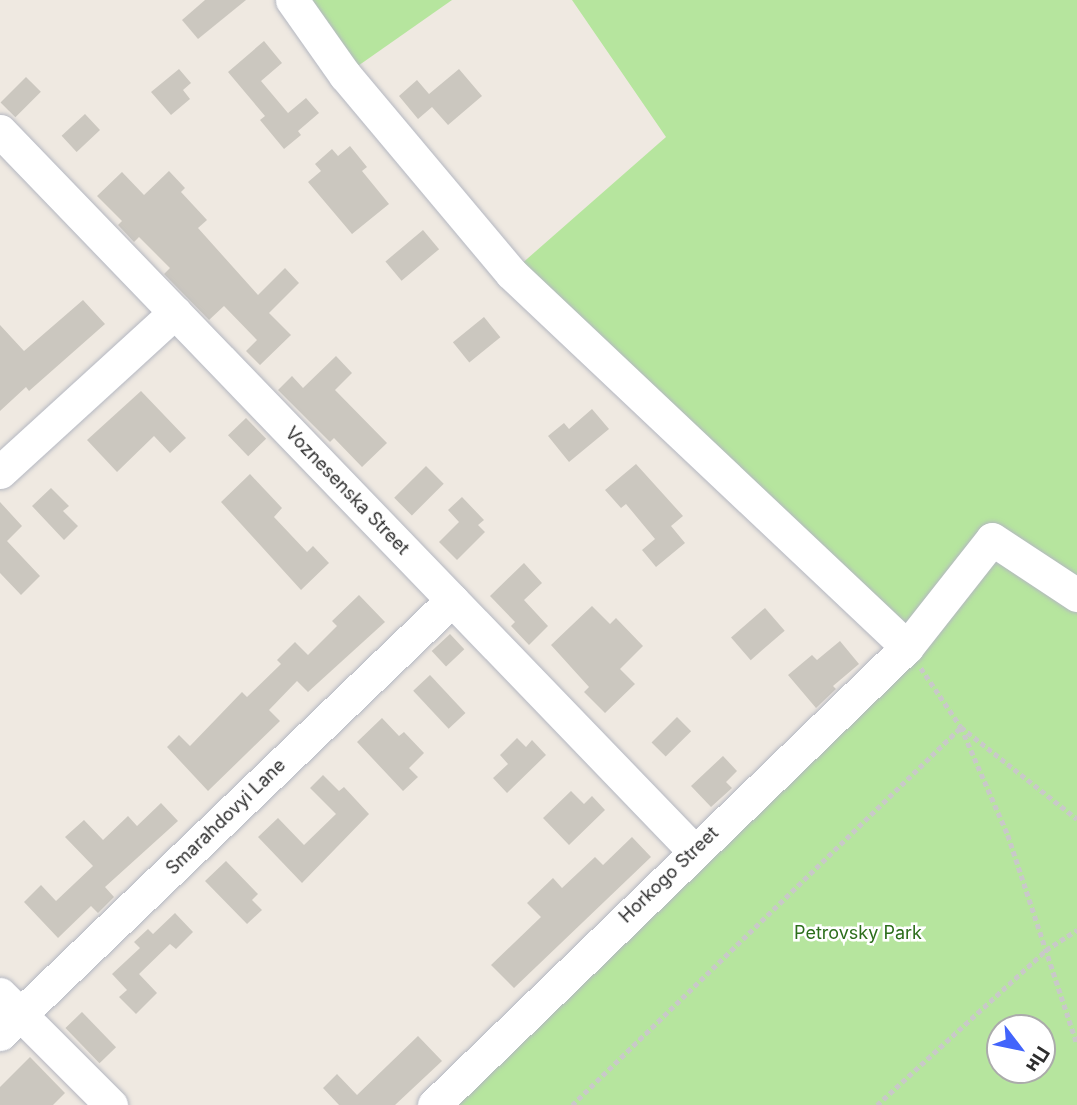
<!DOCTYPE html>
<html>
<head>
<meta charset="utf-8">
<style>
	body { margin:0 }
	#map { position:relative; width:1077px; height:1105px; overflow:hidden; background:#efe9e1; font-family:Inter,sans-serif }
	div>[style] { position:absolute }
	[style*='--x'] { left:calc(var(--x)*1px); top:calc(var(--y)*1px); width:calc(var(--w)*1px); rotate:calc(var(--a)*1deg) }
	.green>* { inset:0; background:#b6e59e }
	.building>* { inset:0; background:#cbc7bf; transform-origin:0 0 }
	.path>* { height:4.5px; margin-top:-2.25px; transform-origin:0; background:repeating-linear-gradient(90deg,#c9c9c9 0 5px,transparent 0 8.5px) }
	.roads { filter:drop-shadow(0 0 2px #b4b7c1) drop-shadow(0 0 2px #b4b7c1) }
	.minor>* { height:33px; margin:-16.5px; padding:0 16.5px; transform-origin:16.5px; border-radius:16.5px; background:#fff }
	span { translate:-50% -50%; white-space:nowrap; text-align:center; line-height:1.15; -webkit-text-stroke:5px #fff; paint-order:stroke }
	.street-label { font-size:18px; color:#2e2e2e }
	.park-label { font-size:18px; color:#2c6e1b }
	.north { position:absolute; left:986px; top:1014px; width:70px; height:70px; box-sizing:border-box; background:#fff; border:2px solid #ababab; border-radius:50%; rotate:122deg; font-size:19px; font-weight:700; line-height:28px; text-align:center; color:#2e2e2e }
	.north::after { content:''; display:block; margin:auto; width:24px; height:32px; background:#4264fb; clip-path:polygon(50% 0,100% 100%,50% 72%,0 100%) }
</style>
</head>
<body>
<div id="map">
	<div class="green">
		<i style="clip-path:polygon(292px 0,452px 0,345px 75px)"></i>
		<i style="clip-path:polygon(evenodd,572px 0,1077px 0,1077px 1105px,435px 1105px,907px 647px,511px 273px,666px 137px,572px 0,1000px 1028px,1042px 1028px,1042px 1070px,1000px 1070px,1000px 1028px)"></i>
	</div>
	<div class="building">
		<i style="clip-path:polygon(205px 0,246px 0,198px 39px,182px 20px)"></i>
		<i style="clip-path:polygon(264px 41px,282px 63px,261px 81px,288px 113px,306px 98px,319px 113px,298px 131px,301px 135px,284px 149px,260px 120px,265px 116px,228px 72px)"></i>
		<i style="clip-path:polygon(179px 69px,191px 83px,183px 90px,190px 99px,171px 115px,151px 92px)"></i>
		<i style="clip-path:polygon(459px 69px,482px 96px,448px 125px,432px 107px,418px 119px,399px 96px,417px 80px,429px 94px)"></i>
		<i style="left:26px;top:77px;width:21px;height:36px;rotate:45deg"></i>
		<i style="left:85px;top:114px;width:22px;height:32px;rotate:47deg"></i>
		<i style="clip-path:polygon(350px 146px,367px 167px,362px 171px,389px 204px,352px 234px,308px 182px,321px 171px,315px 164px,332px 149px,338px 156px)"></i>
		<i style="clip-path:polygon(169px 171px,185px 188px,181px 192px,207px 220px,198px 228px,258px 295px,285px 268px,299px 283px,269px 313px,291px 335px,260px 365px,246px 351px,257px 340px,224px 306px,209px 320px,164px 274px,170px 268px,139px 237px,134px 242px,118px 225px,122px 221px,97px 196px,122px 172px,144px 195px)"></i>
		<i style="left:423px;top:230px;width:25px;height:49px;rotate:50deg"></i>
		<i style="clip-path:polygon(83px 300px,105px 324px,29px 391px,26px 387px,0 411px,0 325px,24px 351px)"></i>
		<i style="left:484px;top:317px;width:26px;height:40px;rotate:51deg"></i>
		<i style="clip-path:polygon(336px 356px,352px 373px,335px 390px,387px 443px,362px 467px,334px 438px,330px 442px,278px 390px,292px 376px,303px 388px)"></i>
		<i style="clip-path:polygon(141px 391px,186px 438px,170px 453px,154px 436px,117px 472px,87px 440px)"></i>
		<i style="clip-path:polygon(592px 409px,609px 429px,569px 462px,548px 436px,564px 423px,569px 429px)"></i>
		<i style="left:246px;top:418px;width:29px;height:25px;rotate:46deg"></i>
		<i style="clip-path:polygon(636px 464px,683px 516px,671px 526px,685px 543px,656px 567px,642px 550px,655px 539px,626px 504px,621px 508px,605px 490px)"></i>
		<i style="left:426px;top:466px;width:25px;height:45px;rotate:45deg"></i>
		<i style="clip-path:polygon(250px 474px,282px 508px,274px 517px,307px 552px,313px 546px,329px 563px,301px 590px,221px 502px)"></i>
		<i style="clip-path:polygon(51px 488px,69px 506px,63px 511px,78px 526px,64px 540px,32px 506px)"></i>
		<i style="clip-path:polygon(462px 497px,484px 520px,478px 525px,485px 532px,457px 560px,439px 542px,459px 522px,448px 510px)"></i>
		<i style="clip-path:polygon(0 502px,22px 526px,7px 541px,40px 576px,21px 595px,0 573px)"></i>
		<i style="clip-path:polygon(524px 563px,542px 583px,524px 600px,548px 626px,529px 645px,511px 626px,515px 622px,490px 596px)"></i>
		<i style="clip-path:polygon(359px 595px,385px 622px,308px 692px,297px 681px,269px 710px,280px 721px,208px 791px,167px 747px,179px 735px,190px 746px,242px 692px,247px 697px,281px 664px,277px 660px,295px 642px,308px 655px,337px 626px,332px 621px)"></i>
		<i style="clip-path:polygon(592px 606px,610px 624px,616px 618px,643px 646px,620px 669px,635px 684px,605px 713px,584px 692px,589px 687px,551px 645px)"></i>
		<i style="left:765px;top:608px;width:30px;height:45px;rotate:49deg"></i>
		<i style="left:450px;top:634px;width:21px;height:25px;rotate:47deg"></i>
		<i style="clip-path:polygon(840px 641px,859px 664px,833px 686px,836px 689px,816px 708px,788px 675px,812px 655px,817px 660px)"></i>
		<i style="left:430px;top:675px;width:52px;height:23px;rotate:47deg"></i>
		<i style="left:677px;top:717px;width:20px;height:36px;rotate:45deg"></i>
		<i style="clip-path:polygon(382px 718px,399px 736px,404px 732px,424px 753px,409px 768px,418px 777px,403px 791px,357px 742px)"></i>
		<i style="clip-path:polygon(517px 738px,526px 747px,532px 740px,546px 755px,507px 793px,493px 778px,508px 764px,500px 755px)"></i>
		<i style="clip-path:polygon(723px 756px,737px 771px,726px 782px,732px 788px,711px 807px,691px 786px)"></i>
		<i style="clip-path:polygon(323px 775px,339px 791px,344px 787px,369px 814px,302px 883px,258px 837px,278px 818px,304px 845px,336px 814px,310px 788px)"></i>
		<i style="clip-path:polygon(571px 791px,584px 804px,592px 796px,605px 810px,569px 845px,543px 818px)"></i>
		<i style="clip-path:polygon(161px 803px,178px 821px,105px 887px,114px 897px,98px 913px,91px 906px,58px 938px,24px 902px,41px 885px,56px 901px,93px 866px,65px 837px,84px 820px,103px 840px,128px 816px,137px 826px)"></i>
		<i style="clip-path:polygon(632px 837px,651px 857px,514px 988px,491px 965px,541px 917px,527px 903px,553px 878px,562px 888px,595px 857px,603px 865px)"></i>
		<i style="clip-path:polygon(226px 861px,258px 894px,252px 900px,262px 910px,247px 924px,205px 881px)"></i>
		<i style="clip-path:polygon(175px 913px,193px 932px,176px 949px,170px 944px,139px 974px,157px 993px,136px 1014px,119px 997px,127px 990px,112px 974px,140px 948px,134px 942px,148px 929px,153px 934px)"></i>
		<i style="left:82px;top:1012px;width:49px;height:23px;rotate:46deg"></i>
		<i style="clip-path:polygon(418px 1036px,442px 1061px,395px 1105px,339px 1105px,323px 1088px,337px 1074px,357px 1095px)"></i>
		<i style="clip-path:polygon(30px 1057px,65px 1093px,53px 1105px,0 1105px,0 1087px)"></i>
	</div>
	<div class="path">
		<i style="--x:921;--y:668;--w:71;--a:55.9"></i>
		<i style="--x:961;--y:727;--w:148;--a:38.4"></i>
		<i style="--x:572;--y:1105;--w:542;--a:-44.18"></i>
		<i style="--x:961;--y:727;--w:118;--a:66.5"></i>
		<i style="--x:1008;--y:835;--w:220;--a:71.7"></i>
		<i style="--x:877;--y:1105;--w:229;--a:-42.5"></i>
		<i style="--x:1046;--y:950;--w:37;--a:-33"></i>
	</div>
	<div class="roads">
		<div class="minor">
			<i style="--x:292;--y:0;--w:92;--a:54.8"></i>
			<i style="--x:345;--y:75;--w:258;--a:50"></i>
			<i style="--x:511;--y:273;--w:545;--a:43.36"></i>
			<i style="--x:0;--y:131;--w:1000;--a:46.05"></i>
			<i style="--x:0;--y:472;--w:237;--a:-42.4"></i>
			<i style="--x:0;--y:994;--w:157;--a:45"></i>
			<i style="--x:0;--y:1034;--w:627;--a:-43.84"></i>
			<i style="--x:434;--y:1105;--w:658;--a:-44.08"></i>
			<i style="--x:907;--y:647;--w:137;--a:-51.8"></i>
			<i style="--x:992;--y:539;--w:102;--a:33.4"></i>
		</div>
	</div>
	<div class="street-label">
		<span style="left:347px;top:491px;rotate:46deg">Voznesenska Street</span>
		<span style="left:226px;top:817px;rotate:-44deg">Smarahdovyi Lane</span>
		<span style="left:669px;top:875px;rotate:-44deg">Horkogo Street</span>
	</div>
	<div class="park-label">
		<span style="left:858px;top:933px">Petrovsky Park</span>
	</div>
	<div class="north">Пн</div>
</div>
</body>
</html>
